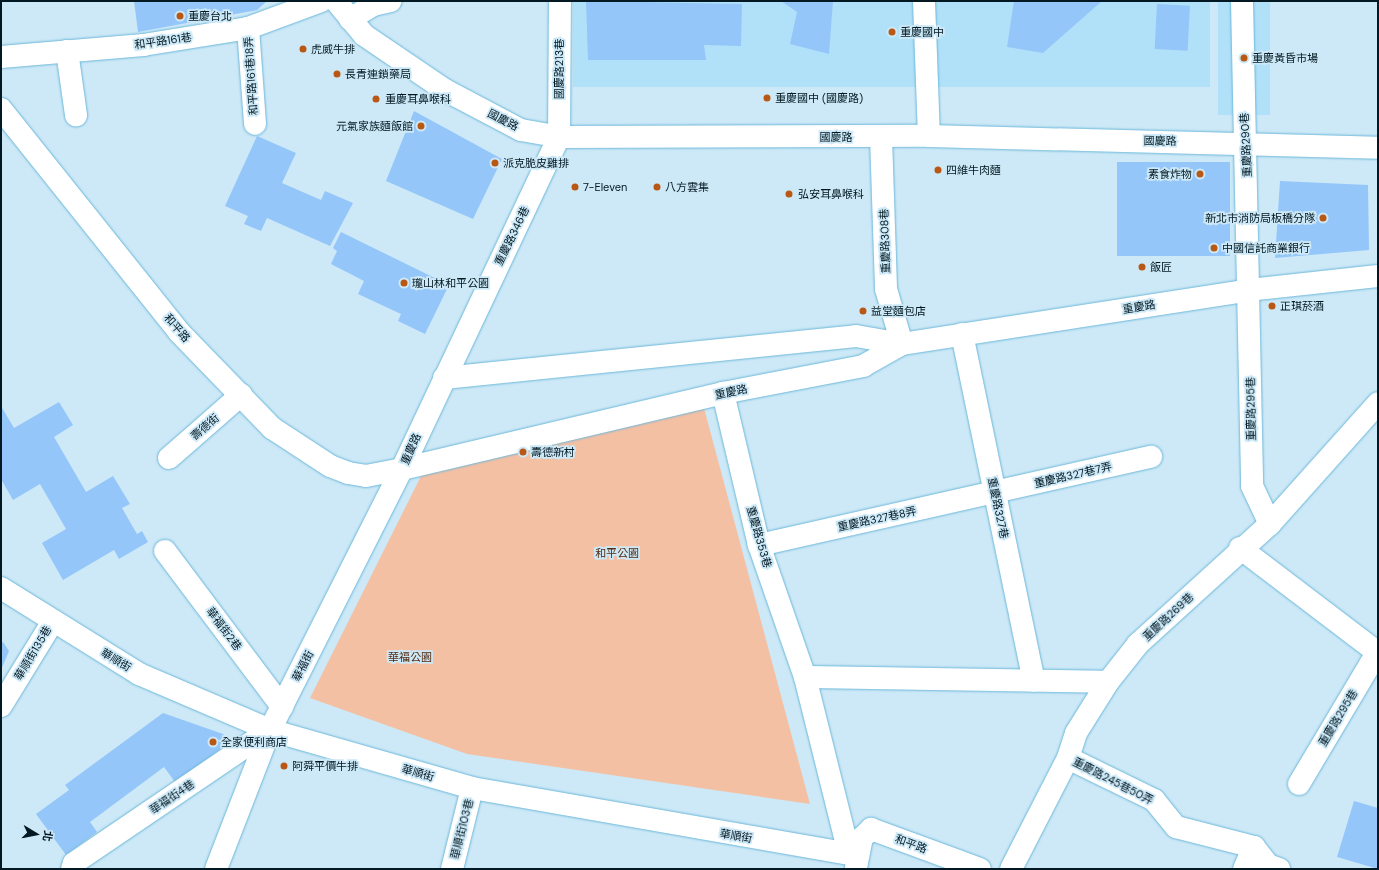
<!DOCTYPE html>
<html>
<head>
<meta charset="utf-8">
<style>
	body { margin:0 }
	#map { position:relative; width:1379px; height:870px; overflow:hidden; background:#cde9f7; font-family:"DM Sans","Noto Sans TC",sans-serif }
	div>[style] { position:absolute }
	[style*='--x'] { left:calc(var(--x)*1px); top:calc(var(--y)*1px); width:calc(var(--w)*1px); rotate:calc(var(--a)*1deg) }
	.built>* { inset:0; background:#b1e1f9; transform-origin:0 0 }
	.green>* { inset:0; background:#f4c0a4 }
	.building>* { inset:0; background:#94c6f9; transform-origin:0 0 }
	.roads { filter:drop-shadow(0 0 1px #6cb7d9) drop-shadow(0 0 1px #6cb7d9) }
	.minor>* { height:22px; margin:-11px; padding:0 11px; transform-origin:11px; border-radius:11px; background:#fff }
	.dots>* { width:11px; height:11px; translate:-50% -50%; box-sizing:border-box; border:2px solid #cde9f7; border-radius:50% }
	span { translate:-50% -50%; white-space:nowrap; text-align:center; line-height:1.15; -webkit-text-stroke:3.5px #cde9f7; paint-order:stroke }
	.poi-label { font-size:11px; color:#021822 }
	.left { translate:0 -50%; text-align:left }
	.right { translate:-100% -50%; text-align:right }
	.street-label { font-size:11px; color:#021822 }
	.park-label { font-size:11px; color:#542a11 }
	.frame { position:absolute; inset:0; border:2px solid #021822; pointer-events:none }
	.north { position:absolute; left:16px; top:814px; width:40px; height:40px; -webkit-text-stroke:3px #cde9f7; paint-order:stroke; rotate:100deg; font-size:11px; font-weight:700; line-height:16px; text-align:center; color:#021822 }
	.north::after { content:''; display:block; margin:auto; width:14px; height:18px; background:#021822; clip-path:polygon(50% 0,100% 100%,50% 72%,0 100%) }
</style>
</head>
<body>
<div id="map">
	<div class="built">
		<i style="left:573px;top:1px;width:637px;height:86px"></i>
		<i style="left:1218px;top:1px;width:52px;height:114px"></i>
	</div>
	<div class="green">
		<i style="clip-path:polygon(704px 408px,810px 804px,467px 754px,310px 698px,422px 474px)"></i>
	</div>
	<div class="building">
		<i style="clip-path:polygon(134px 1px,267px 1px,257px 10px,138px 32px)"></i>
		<i style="clip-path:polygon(586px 1px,742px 4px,741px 46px,704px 45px,706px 60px,588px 60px)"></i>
		<i style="clip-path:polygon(781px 1px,833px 1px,829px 54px,790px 44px,797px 12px)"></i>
		<i style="clip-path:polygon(1014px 1px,1102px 1px,1043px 53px,1007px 47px)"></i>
		<i style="left:1157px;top:4px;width:33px;height:45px;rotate:3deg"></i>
		<i style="clip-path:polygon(414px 111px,502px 159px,473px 219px,386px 181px)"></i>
		<i style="clip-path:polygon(257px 136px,296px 153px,282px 183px,321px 200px,325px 191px,353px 203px,330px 246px,267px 218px,261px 231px,244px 224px,248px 216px,225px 206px)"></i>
		<i style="left:1230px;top:162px;width:94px;height:113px;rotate:90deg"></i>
		<i style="clip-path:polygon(1280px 181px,1368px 185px,1369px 250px,1275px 258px)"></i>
		<i style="clip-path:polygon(341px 232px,449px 285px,425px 334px,398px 321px,401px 314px,358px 294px,364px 281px,331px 264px,337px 251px,333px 248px)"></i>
		<i style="clip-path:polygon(59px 402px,73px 425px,54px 437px,86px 492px,113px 476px,130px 504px,122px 508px,137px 534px,142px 531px,148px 542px,119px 559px,114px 550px,63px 580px,42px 543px,66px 529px,40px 484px,13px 500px,1px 479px,1px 406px,14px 428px)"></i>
		<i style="clip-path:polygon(3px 642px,9px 651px,1px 670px,1px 643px)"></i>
		<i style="clip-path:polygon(163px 713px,223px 734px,229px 743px,175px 782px,164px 767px,90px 822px,97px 832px,66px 855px,36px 814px,69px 790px,65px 785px)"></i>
		<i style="clip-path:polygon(1354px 801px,1378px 808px,1378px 869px,1337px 857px)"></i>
	</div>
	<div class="roads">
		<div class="minor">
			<i style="--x:336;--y:1;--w:44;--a:50.5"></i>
			<i style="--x:364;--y:35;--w:98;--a:34.2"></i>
			<i style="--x:445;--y:90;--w:86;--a:27.8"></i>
			<i style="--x:521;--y:130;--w:39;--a:10"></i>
			<i style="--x:559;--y:137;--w:370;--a:-0.2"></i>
			<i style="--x:929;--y:136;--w:449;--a:1.5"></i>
			<i style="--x:924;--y:1;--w:135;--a:87.9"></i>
			<i style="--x:1242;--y:1;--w:485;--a:88.8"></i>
			<i style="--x:1252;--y:486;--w:42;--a:64.7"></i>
			<i style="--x:350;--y:19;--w:27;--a:-31"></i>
			<i style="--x:373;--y:5;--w:18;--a:-13"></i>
			<i style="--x:248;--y:28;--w:96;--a:85.8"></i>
			<i style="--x:67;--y:51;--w:65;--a:82"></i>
			<i style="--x:1;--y:57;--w:143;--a:-4.8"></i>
			<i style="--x:143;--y:45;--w:106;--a:-9.2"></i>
			<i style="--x:248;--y:28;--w:78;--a:-20.3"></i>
			<i style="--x:1;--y:109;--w:285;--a:51.4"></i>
			<i style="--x:179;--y:332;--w:134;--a:45.9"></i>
			<i style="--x:272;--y:428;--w:69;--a:33.2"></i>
			<i style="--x:330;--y:466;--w:19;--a:21"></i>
			<i style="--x:348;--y:473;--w:18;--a:9"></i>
			<i style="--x:366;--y:476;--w:37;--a:-11"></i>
			<i style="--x:402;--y:469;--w:330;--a:-13.3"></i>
			<i style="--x:723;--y:393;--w:143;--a:-10.9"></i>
			<i style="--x:863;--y:366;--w:45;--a:-29.4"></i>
			<i style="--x:881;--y:137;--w:152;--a:88.1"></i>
			<i style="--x:886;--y:289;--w:57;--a:73.8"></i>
			<i style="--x:962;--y:334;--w:354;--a:78.3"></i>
			<i style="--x:444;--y:378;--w:414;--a:-5.8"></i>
			<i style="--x:856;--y:336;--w:47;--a:9.9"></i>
			<i style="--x:902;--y:344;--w:351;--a:-8.8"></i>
			<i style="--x:1249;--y:290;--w:130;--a:-6.2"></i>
			<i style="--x:723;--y:393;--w:156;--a:76.7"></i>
			<i style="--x:759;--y:545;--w:140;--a:70.8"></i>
			<i style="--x:805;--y:677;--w:182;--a:76"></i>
			<i style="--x:169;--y:458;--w:96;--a:-41.2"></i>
			<i style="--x:759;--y:545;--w:402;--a:-12.7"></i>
			<i style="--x:1240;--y:548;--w:172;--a:37.2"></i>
			<i style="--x:165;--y:551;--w:195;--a:53.1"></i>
			<i style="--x:1;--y:588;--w:163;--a:31.9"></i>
			<i style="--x:139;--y:674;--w:142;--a:23.1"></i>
			<i style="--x:270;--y:730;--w:210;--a:16"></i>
			<i style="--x:472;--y:788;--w:390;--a:9.9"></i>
			<i style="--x:805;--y:677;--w:303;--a:0.9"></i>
			<i style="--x:1;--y:706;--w:100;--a:-58.5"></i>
			<i style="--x:1068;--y:758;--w:96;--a:26"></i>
			<i style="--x:1154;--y:800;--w:35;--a:51"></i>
			<i style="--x:1176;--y:827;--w:81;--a:14.4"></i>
			<i style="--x:1254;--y:847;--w:23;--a:52"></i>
			<i style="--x:1268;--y:865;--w:12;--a:20"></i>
			<i style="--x:1299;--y:784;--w:155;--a:-59.3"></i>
			<i style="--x:856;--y:868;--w:31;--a:-79"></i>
			<i style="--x:862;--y:838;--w:13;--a:-45"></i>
			<i style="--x:871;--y:829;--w:116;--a:20.2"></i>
			<i style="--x:72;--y:869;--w:6;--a:-72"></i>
			<i style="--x:74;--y:863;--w:237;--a:-34.2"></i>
			<i style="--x:216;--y:869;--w:149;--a:-68.8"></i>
			<i style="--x:270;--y:730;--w:292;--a:-63.2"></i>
			<i style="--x:402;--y:469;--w:367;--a:-64.7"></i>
			<i style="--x:559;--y:137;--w:136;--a:-89.6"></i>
			<i style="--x:452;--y:869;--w:83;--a:-76.1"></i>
			<i style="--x:1011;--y:869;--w:125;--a:-62.8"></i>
			<i style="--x:1068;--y:758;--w:26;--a:-72"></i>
			<i style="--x:1076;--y:733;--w:60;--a:-57.9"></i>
			<i style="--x:1108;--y:682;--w:48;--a:-51.7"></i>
			<i style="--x:1138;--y:644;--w:178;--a:-42.3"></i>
			<i style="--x:1270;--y:524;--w:162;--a:-48.2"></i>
			<i style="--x:1244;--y:869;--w:24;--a:-66"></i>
		</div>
	</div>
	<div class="dots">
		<i style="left:180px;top:16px;background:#b85814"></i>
		<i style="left:892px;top:32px;background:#b85814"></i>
		<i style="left:303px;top:49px;background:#b85814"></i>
		<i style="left:1244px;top:58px;background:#b85814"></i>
		<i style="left:337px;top:74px;background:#b85814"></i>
		<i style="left:767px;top:98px;background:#b85814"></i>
		<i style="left:376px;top:99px;background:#b85814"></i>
		<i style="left:421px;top:126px;background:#b85814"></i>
		<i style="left:495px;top:163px;background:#b85814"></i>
		<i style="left:938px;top:170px;background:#b85814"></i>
		<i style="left:1200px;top:174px;background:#b85814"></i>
		<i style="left:575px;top:187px;background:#b85814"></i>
		<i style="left:657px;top:187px;background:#b85814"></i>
		<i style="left:789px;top:194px;background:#b85814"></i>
		<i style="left:1323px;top:218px;background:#b85814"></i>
		<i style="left:1214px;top:248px;background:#b85814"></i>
		<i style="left:1142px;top:267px;background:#b85814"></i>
		<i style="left:404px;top:283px;background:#b85814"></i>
		<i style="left:1272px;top:306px;background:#b85814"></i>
		<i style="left:863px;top:311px;background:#b85814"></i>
		<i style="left:523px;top:452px;background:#b85814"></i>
		<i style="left:213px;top:742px;background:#b85814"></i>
		<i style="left:284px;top:766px;background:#b85814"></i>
	</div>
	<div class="poi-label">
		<span class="left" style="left:188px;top:16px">重慶台北</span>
		<span class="left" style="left:900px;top:32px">重慶國中</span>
		<span class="left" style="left:311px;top:49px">虎威牛排</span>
		<span class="left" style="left:1252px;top:58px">重慶黃昏市場</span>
		<span class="left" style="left:345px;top:74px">長青連鎖藥局</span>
		<span class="left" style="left:775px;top:98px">重慶國中 (國慶路)</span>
		<span class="left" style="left:385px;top:99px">重慶耳鼻喉科</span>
		<span class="right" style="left:413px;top:126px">元氣家族麵飯館</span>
		<span class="left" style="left:503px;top:163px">派克脆皮雞排</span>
		<span class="left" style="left:946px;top:170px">四維牛肉麵</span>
		<span class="right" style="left:1192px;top:174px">素食炸物</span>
		<span class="left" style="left:583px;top:187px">7-Eleven</span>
		<span class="left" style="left:665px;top:187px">八方雲集</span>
		<span class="left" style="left:798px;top:194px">弘安耳鼻喉科</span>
		<span class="right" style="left:1315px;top:218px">新北市消防局板橋分隊</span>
		<span class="left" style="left:1222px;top:248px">中國信託商業銀行</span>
		<span class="left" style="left:1150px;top:267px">飯匠</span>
		<span class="left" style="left:412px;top:283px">瓏山林和平公園</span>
		<span class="left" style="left:1280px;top:306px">正琪菸酒</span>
		<span class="left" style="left:871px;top:311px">益堂麵包店</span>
		<span class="left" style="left:531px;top:452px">壽德新村</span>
		<span class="left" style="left:221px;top:742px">全家便利商店</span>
		<span class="left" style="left:292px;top:766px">阿舜平價牛排</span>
	</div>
	<div class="street-label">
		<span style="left:163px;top:41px;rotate:-8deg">和平路161巷</span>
		<span style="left:559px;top:69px;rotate:-90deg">國慶路213巷</span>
		<span style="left:251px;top:76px;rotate:-94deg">和平路161巷18弄</span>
		<span style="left:503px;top:120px;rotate:27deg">國慶路</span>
		<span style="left:836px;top:137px">國慶路</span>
		<span style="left:1160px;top:141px;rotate:1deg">國慶路</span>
		<span style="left:1246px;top:145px;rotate:-93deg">重慶路290巷</span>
		<span style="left:512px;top:236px;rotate:-64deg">重慶路346巷</span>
		<span style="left:885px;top:241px;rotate:-92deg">重慶路308巷</span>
		<span style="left:1139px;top:307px;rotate:-9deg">重慶路</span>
		<span style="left:177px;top:328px;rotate:49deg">和平路</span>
		<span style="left:731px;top:392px;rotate:-12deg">重慶路</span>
		<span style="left:1251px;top:409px;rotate:-91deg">重慶路295巷</span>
		<span style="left:205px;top:427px;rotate:-41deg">壽德街</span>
		<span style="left:411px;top:449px;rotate:-66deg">重慶路</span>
		<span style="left:1073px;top:475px;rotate:-13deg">重慶路327巷7弄</span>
		<span style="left:998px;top:508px;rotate:78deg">重慶路327巷</span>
		<span style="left:877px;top:519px;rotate:-12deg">重慶路327巷8弄</span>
		<span style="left:759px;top:537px;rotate:74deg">重慶路353巷</span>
		<span style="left:1168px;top:617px;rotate:-43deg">重慶路269巷</span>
		<span style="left:224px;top:629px;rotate:53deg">華福街2巷</span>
		<span style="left:33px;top:653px;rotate:-59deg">華順街135巷</span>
		<span style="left:116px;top:660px;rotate:31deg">華順街</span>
		<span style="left:303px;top:666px;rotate:-63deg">華福街</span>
		<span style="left:1338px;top:718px;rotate:-59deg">重慶路295巷</span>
		<span style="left:418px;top:773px;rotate:16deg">華順街</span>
		<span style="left:1113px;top:781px;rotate:27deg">重慶路245巷50弄</span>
		<span style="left:172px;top:797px;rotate:-34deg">華福街4巷</span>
		<span style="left:462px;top:829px;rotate:-76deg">華順街103巷</span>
		<span style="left:736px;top:836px;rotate:9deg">華順街</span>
		<span style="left:911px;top:844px;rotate:20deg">和平路</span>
	</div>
	<div class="park-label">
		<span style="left:617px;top:553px">和平公園</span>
		<span style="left:410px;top:657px">華福公園</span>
	</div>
	<div class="frame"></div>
	<div class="north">北</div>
</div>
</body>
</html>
